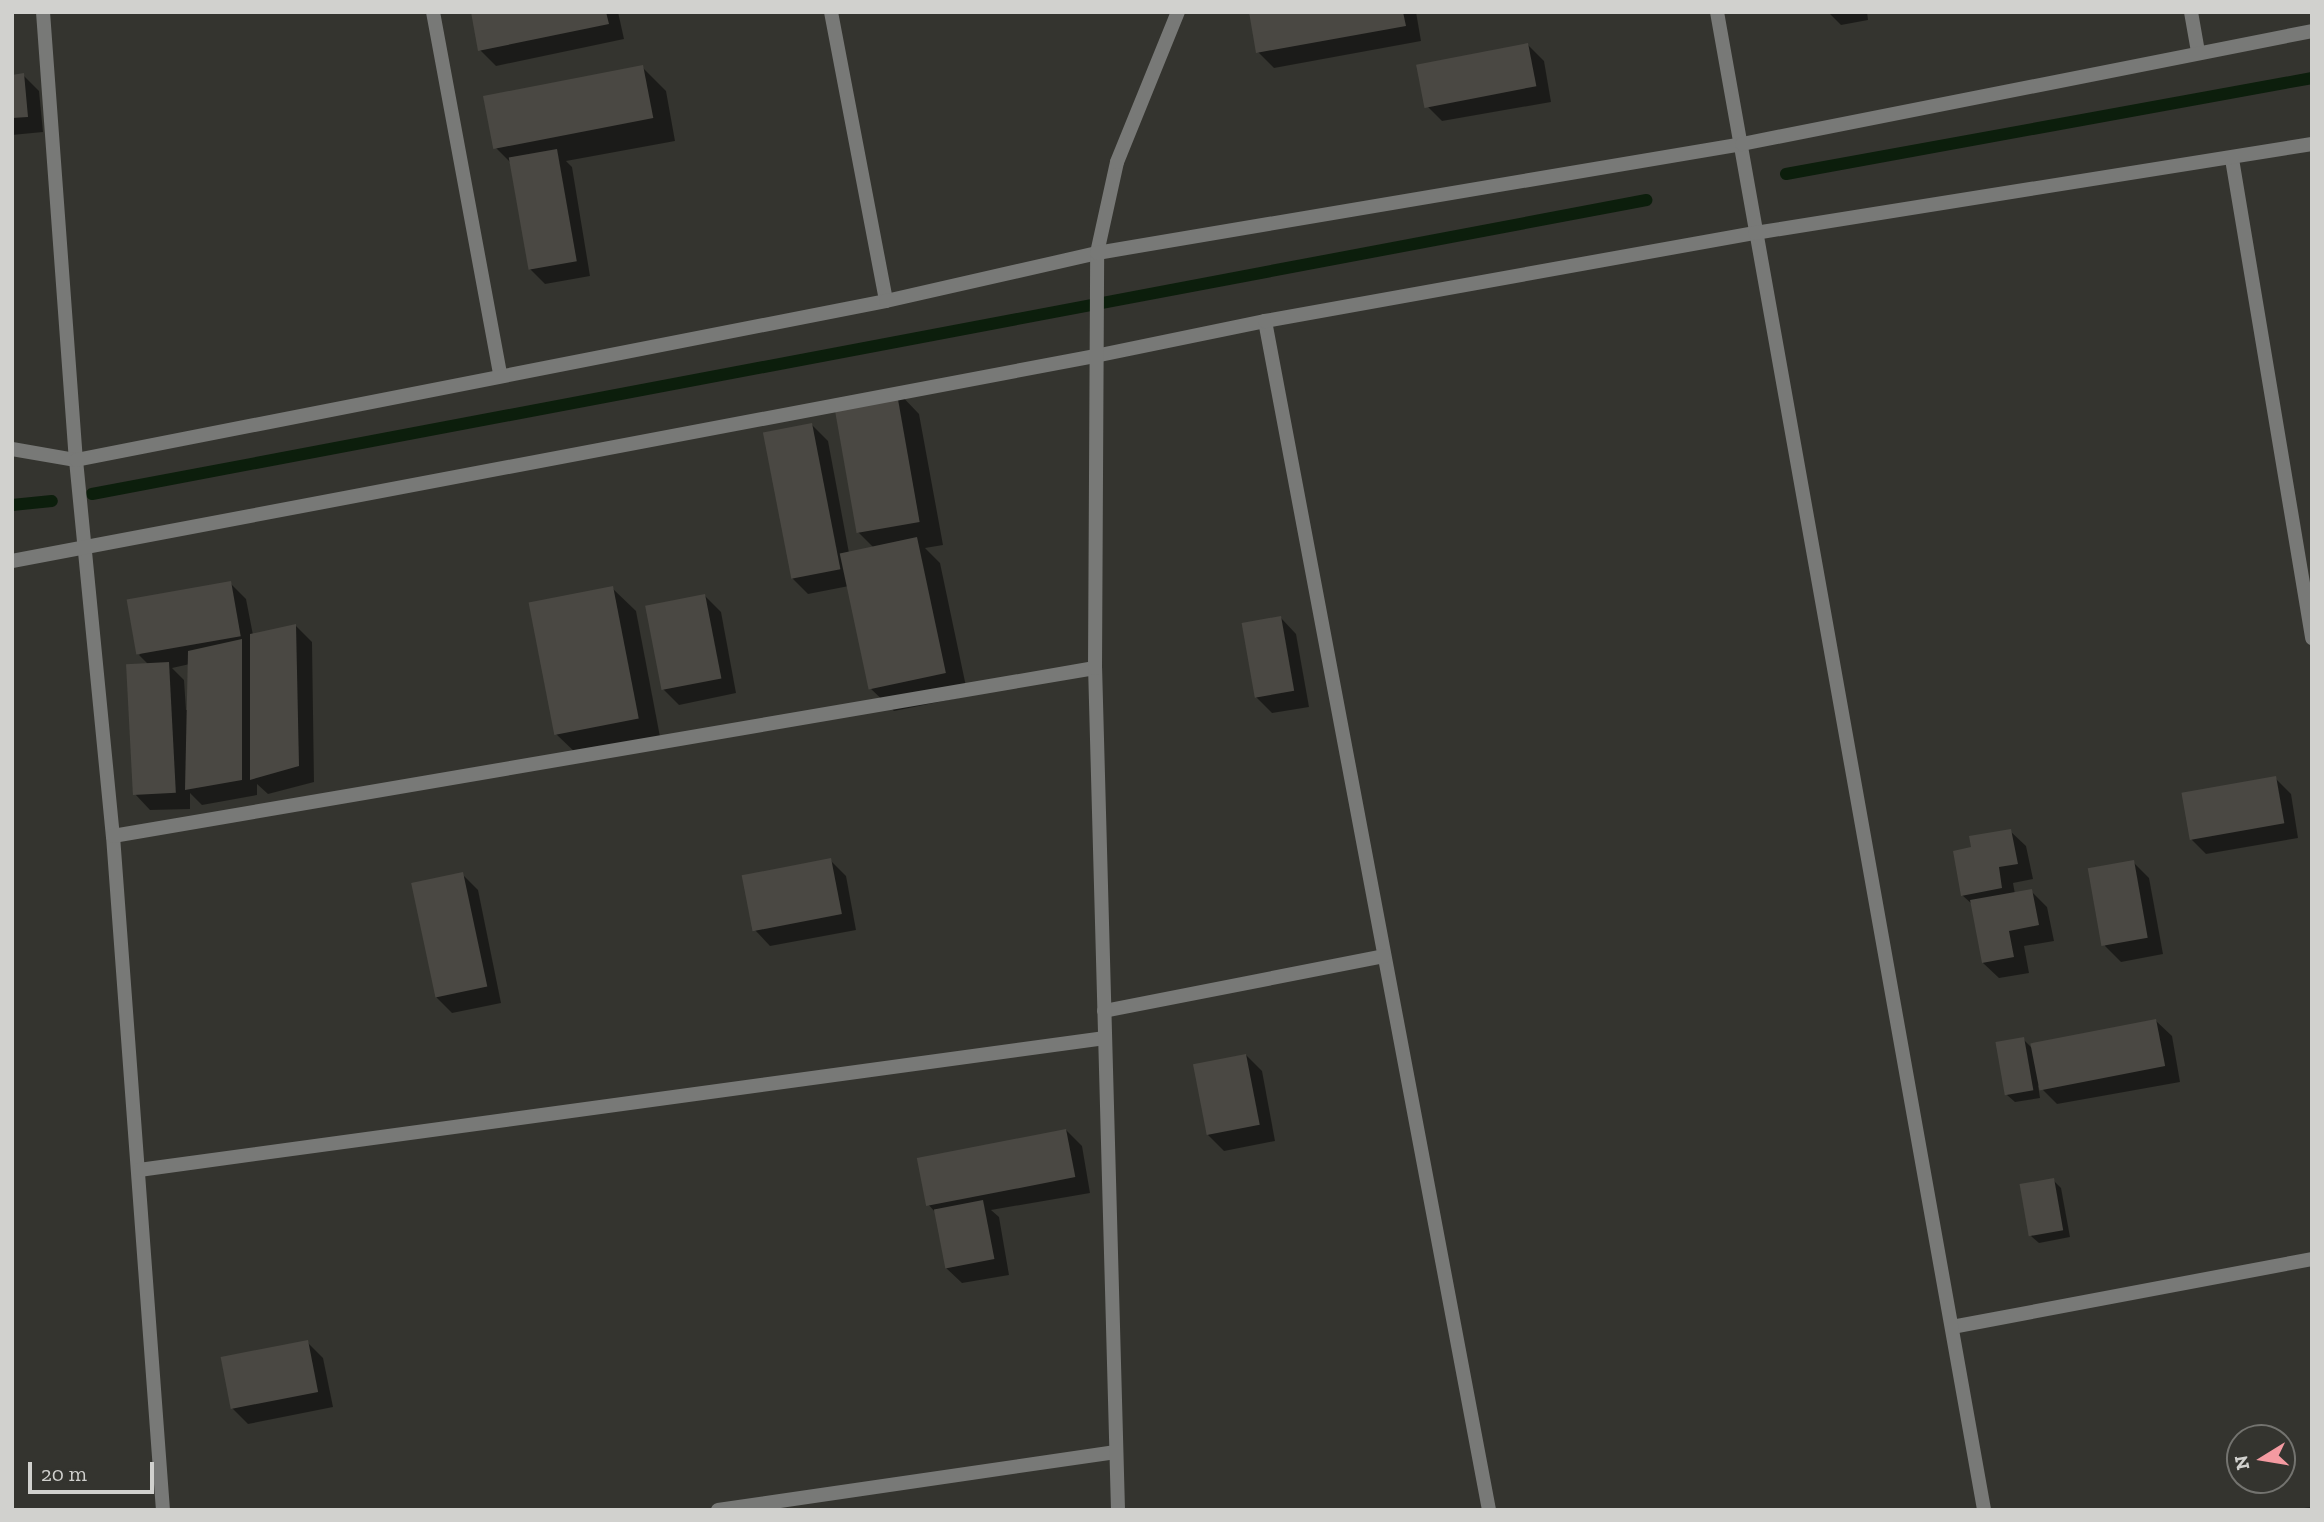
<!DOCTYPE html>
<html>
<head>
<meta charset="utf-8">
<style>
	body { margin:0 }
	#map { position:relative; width:2324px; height:1522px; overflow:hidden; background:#34342f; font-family:"Zilla Slab",serif }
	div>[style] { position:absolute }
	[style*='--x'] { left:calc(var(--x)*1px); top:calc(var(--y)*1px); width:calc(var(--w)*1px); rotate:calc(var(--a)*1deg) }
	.shadow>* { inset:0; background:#0007 }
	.stream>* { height:12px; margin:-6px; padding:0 6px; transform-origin:6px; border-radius:6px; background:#0c1e0c }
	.building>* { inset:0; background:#4a4843; transform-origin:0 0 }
	.minor>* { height:14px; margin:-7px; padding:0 7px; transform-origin:7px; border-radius:7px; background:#787977 }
	.tertiary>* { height:14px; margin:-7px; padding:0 7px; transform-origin:7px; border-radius:7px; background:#787977 }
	span { translate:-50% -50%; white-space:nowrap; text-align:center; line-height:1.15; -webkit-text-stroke:5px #34342f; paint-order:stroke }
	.frame { position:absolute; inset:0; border:14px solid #d1d1ce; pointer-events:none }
	.north { position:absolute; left:2226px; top:1424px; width:70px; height:70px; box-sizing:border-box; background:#34342f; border:2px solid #73736f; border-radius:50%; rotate:259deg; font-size:19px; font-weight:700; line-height:28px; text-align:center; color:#d1d1ce }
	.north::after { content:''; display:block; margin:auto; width:24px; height:32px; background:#f49aa1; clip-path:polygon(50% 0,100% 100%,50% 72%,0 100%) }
	.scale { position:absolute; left:28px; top:1462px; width:126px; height:32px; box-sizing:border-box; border:4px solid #d1d1ce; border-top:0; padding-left:9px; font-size:21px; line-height:24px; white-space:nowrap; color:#d1d1ce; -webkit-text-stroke:5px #34342f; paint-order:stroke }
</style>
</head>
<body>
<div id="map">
	<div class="shadow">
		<i style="clip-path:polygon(473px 12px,618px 12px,624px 39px,496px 66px,480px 50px)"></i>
		<i style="clip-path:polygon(1251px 12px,1416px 12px,1421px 41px,1274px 68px,1258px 52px)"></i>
		<i style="clip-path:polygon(1828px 12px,1867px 12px,1868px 20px,1841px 25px)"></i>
		<i style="clip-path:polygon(1528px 45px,1544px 61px,1551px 102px,1442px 121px,1426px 105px)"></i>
		<i style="clip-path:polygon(642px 67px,666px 91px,675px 141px,566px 161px,572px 167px,590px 276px,545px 284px,529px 268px,511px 163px,494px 146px)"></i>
		<i style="clip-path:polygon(23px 75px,39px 91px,43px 132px,12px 135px,12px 76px)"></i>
		<i style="clip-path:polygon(896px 390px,919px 414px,943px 545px,925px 548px,940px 563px,968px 696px,894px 711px,870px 688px,849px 586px,808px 594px,792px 578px,812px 425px,828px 441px,849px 553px,874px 548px,858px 532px)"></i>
		<i style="clip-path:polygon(evenodd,230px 583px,246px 599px,253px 635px,296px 626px,312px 642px,314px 782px,268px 794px,257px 784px,257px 795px,202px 805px,190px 793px,190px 809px,150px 810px,135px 794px,149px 665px,139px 655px,230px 583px,190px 664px,188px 710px,186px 710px,184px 680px,172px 668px,190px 664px)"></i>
		<i style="clip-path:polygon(612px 588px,636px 611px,661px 742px,580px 757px,556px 734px)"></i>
		<i style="clip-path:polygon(705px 596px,721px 612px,736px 693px,679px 705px,663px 689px)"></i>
		<i style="clip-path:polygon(1281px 618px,1296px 634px,1309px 707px,1272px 713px,1256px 697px)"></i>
		<i style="clip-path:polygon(2275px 778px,2291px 794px,2298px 838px,2206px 854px,2190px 838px)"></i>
		<i style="clip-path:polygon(2010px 831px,2026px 846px,2033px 879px,2013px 883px,2015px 894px,2031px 891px,2047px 907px,2054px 941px,2024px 946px,2029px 973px,1999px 978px,1983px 963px,1973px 905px,1962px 895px,1973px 849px)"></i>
		<i style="clip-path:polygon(830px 860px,846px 876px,856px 930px,770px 946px,755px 930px)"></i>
		<i style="clip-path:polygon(2133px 862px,2149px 878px,2163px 954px,2121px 962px,2105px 946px)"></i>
		<i style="clip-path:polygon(462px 874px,478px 890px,501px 1003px,452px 1013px,436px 997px)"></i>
		<i style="clip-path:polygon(2156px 1021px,2172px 1036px,2180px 1082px,2057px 1104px,2038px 1085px,2040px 1098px,2015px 1102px,2007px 1095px,2023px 1039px,2034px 1050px)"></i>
		<i style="clip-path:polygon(1246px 1055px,1262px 1071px,1275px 1141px,1224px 1151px,1208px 1135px)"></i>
		<i style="clip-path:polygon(1066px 1130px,1082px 1146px,1090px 1193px,991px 1210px,999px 1217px,1009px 1275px,962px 1283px,946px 1268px,936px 1213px,926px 1202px)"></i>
		<i style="clip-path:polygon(2053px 1180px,2061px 1188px,2070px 1237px,2039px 1243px,2031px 1236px)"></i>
		<i style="clip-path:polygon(307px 1342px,323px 1358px,333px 1407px,248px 1424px,232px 1408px)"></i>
		<i style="clip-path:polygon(2312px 1507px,2312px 1510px,2297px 1510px,2297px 1509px)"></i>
	</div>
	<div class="stream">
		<i style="--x:1786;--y:174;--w:535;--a:-10.34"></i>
		<i style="--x:92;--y:494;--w:1582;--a:-10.71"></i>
		<i style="--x:12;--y:505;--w:40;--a:-5.7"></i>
	</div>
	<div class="building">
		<i style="clip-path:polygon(471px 12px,606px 12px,609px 24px,478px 51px)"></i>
		<i style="clip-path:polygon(1249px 12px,1403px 12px,1406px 26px,1256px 53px)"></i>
		<i style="left:1528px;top:43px;width:44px;height:114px;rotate:79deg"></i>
		<i style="left:643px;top:65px;width:54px;height:163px;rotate:79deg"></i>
		<i style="clip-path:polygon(24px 73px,28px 117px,12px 118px,12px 75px)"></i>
		<i style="left:557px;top:149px;width:114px;height:49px;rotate:80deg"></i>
		<i style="left:896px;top:388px;width:136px;height:64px;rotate:80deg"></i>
		<i style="left:812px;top:423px;width:149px;height:50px;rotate:79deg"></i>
		<i style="left:917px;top:537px;width:139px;height:79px;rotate:78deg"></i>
		<i style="left:231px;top:581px;width:56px;height:106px;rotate:80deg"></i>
		<i style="left:613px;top:586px;width:135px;height:86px;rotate:79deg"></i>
		<i style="left:705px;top:594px;width:86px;height:61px;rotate:79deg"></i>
		<i style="left:1281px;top:616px;width:76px;height:40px;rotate:80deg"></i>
		<i style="clip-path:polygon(296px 624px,299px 766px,250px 780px,250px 634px)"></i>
		<i style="clip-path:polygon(242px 639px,242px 780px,185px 790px,188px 651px)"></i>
		<i style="left:169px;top:662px;width:131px;height:43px;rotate:87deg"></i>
		<i style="left:2276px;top:776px;width:48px;height:96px;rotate:80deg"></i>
		<i style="clip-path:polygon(2011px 829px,2018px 864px,1999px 867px,2002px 888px,1961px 896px,1953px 851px,1971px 847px,1969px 836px)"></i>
		<i style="left:831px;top:858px;width:57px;height:91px;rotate:79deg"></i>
		<i style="left:2134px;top:860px;width:79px;height:47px;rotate:80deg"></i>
		<i style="left:463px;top:872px;width:117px;height:53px;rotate:78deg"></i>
		<i style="clip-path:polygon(2032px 889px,2039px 925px,2009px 931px,2014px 957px,1982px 963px,1970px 900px)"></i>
		<i style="left:2156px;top:1019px;width:48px;height:128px;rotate:79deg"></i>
		<i style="left:2024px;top:1037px;width:54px;height:29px;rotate:80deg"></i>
		<i style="left:1246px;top:1054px;width:72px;height:54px;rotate:79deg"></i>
		<i style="left:1066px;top:1129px;width:49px;height:152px;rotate:79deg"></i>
		<i style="left:2054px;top:1178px;width:53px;height:35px;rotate:80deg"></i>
		<i style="left:983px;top:1200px;width:60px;height:50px;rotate:79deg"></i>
		<i style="left:308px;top:1340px;width:53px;height:89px;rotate:79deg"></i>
	</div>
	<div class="minor">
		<i style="--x:43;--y:12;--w:449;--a:85.8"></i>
		<i style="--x:76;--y:460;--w:378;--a:84.4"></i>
		<i style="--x:113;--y:836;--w:676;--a:85.76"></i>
		<i style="--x:433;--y:12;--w:368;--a:79.5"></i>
		<i style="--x:831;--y:12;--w:294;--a:79.2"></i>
		<i style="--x:2191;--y:12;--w:40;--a:80"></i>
		<i style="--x:2232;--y:159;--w:486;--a:80.5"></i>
		<i style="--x:1265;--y:321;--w:1210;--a:79.33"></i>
		<i style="--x:12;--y:449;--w:65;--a:9.8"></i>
		<i style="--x:76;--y:460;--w:825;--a:-11.11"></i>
		<i style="--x:886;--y:301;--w:216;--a:-12.8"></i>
		<i style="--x:1097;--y:253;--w:93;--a:-77.6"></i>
		<i style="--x:1117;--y:162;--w:162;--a:-67.9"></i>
		<i style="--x:12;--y:561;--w:1107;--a:-10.72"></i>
		<i style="--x:113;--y:836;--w:996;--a:-9.71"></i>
		<i style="--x:1104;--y:1011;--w:285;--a:-11.1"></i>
		<i style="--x:139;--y:1170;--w:975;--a:-7.78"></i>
		<i style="--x:1952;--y:1327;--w:366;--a:-10.7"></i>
		<i style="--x:718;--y:1510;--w:402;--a:-8.3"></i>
	</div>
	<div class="tertiary">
		<i style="--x:1717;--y:12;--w:1522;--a:79.89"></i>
		<i style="--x:1100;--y:355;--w:168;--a:-11.6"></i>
		<i style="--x:1265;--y:321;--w:498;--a:-10.2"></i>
		<i style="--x:1755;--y:233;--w:564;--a:-9.08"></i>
		<i style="--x:1118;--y:1510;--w:842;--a:-91.56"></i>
		<i style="--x:1095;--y:668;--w:415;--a:-89.7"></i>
		<i style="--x:1097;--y:253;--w:654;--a:-9.59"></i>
		<i style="--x:1742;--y:144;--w:581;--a:-11.21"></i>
	</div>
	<div class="frame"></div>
	<div class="north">N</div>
	<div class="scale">20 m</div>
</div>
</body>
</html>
